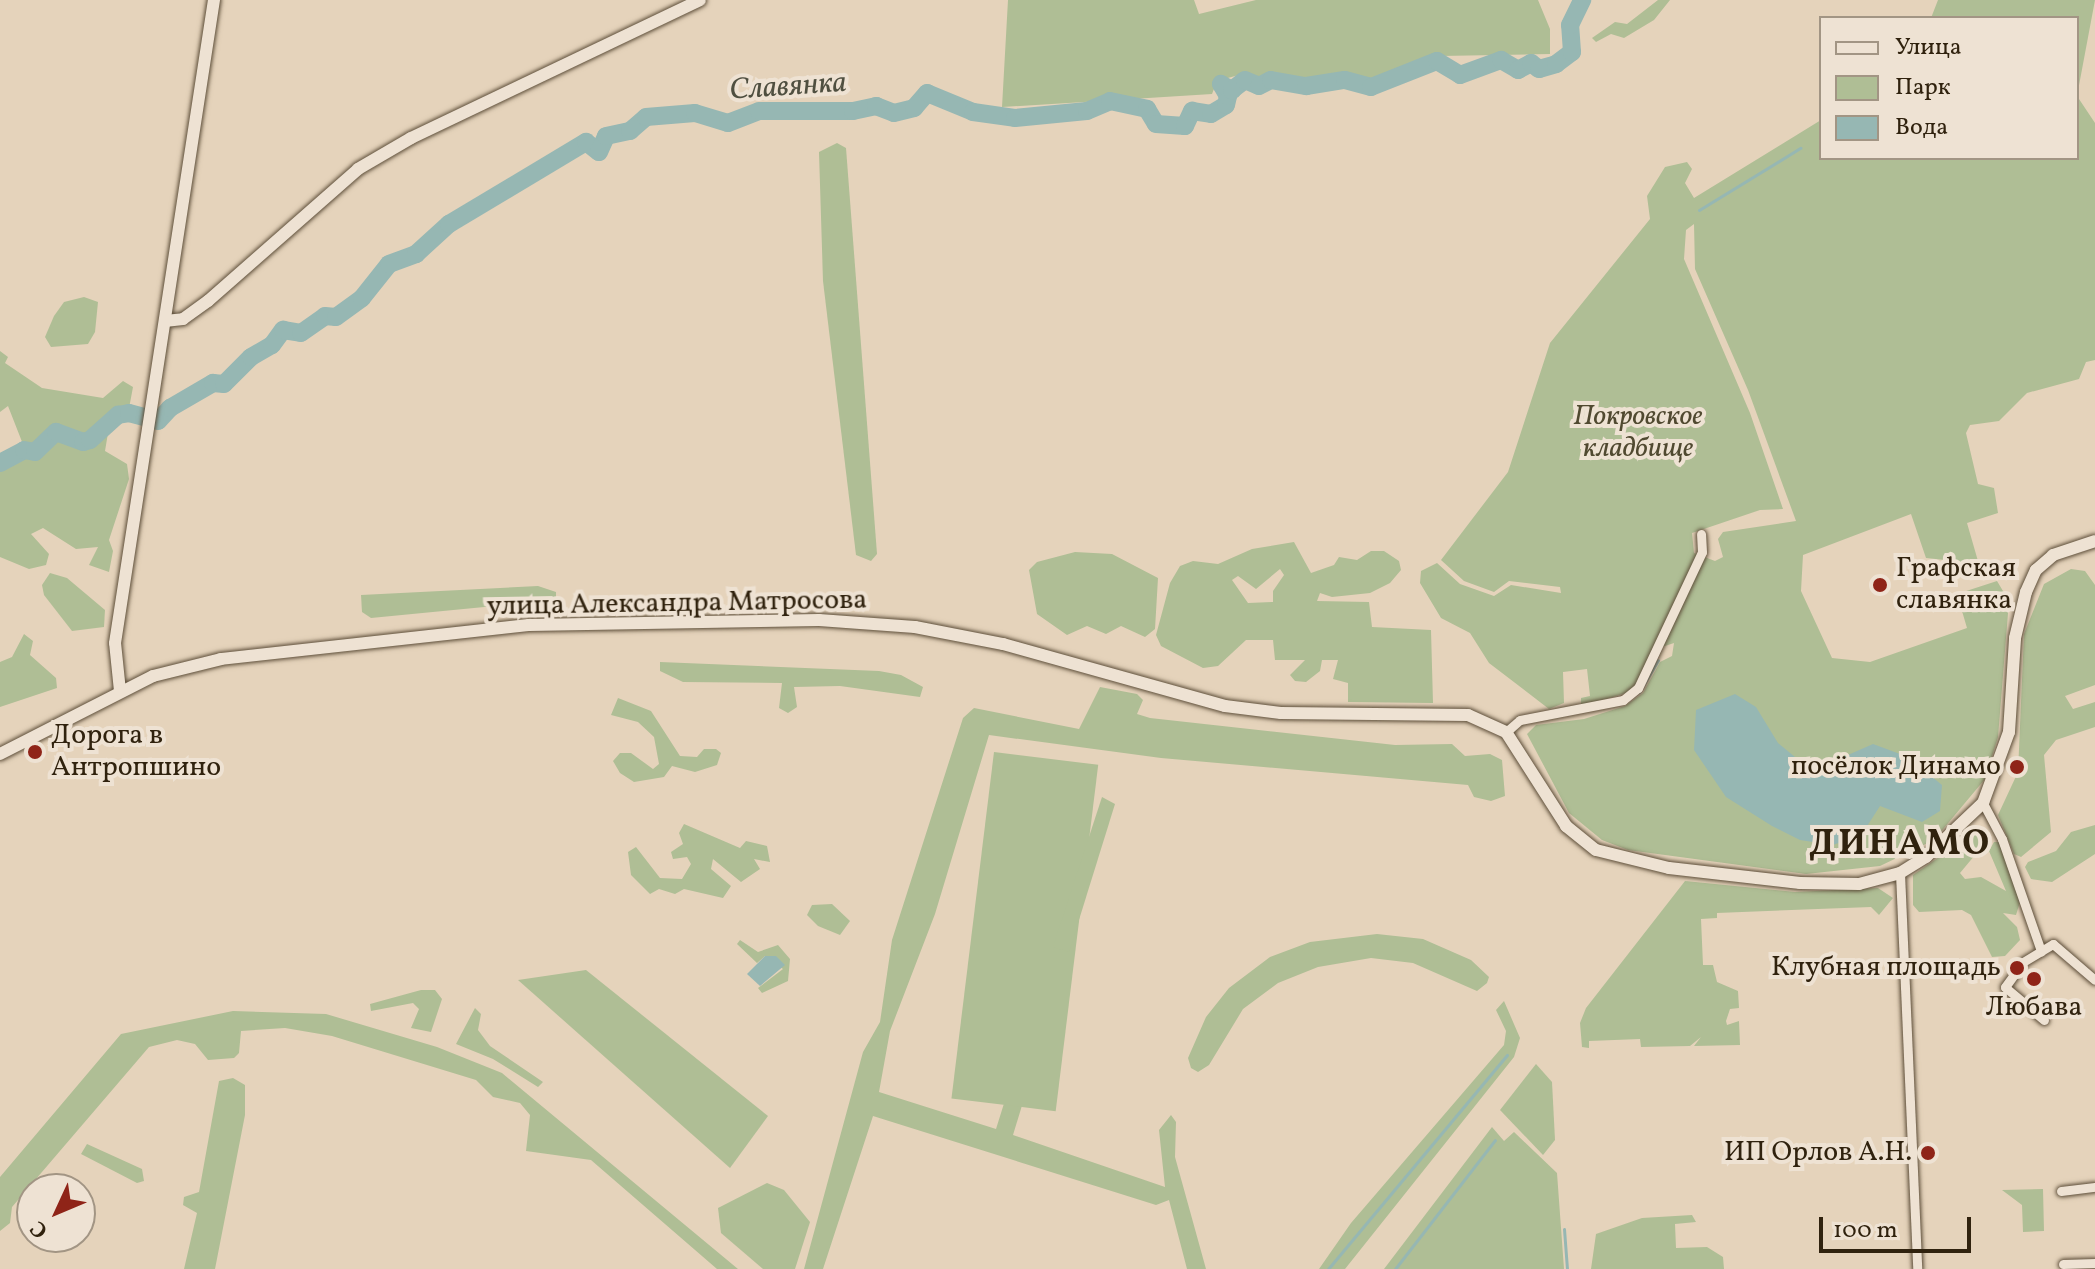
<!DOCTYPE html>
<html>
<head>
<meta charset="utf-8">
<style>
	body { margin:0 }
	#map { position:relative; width:2095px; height:1269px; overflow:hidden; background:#e5d3bb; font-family:Vollkorn,serif }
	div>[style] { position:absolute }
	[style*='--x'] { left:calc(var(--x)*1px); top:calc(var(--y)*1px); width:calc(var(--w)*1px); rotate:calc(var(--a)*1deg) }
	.green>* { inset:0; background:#afbe95; transform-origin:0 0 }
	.water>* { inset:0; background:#96b7b3 }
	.stream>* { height:3px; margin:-1.5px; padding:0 1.5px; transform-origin:1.5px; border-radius:1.5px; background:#96b7b3 }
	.river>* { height:18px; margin:-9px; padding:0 9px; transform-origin:9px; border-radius:9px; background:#96b7b3 }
	.roads { filter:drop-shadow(0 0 2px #5d4e39) drop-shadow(0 0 2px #5d4e39) }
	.street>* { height:9px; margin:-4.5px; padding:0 4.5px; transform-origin:4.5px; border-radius:4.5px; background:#eee2d3 }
	.secondary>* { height:12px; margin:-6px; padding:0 6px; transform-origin:6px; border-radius:6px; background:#eee2d3 }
	.dots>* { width:22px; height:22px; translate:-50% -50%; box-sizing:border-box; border:4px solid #eee2d3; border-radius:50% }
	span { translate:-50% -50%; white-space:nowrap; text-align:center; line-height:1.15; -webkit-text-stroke:8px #eee2d3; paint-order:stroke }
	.park-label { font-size:28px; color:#504930; font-style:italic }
	.poi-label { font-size:28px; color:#30220e }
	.left { translate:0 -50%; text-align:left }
	.right { translate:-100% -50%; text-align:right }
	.street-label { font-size:28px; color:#30220e }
	.water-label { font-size:30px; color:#4f4f40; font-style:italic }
	.district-label { font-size:36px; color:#30220e; font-weight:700; letter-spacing:2px }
	.legend { position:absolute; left:1819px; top:16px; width:260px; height:144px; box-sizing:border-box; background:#eee2d3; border:2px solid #a29584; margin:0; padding:10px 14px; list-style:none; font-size:24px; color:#30220e }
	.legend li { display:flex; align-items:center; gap:16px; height:40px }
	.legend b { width:40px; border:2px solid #a29584 }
	.north { position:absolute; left:16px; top:1173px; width:80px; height:80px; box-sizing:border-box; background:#eee2d3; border:2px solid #a29584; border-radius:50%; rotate:226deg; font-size:22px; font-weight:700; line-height:32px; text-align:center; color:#30220e }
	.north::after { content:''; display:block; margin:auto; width:28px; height:36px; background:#8f2418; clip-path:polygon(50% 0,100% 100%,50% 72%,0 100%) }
	.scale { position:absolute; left:1819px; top:1217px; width:152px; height:36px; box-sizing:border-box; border:4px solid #30220e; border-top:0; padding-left:10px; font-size:24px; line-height:28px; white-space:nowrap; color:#30220e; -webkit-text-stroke:6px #eee2d3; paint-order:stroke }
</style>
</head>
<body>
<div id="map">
	<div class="green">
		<i style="clip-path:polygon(1008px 0,1194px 0,1199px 14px,1256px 0,1538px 0,1550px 29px,1550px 54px,1440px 56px,1368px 81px,1341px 75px,1264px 81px,1246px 73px,1217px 81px,1212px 94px,1002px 107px)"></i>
		<i style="clip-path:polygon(1658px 0,1670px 0,1654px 20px,1624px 38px,1611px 34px,1596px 42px,1592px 38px,1615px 22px,1627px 24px)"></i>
		<i style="clip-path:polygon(evenodd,1938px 0,2095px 0,2077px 96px,2095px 123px,2095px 360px,2086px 362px,2079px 379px,2027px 393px,1999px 421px,1970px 425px,1966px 433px,1978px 484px,1994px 488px,1998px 513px,1967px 523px,1980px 568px,1952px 581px,1945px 560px,1926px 558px,1911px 514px,1803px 555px,1801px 591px,1832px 658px,1870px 662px,1967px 628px,1957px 594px,1997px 581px,2009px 601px,1998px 737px,1985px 779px,1934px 840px,1880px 866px,1806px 874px,1628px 850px,1602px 840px,1569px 813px,1527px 734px,1536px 725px,1584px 719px,1625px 706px,1643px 693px,1660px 662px,1672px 656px,1674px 643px,1662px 647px,1632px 691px,1581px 707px,1581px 698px,1590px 696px,1587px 669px,1563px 672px,1564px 703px,1549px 709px,1489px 663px,1470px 633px,1441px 618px,1420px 583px,1421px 571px,1437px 563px,1460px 584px,1494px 596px,1511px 585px,1561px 593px,1560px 587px,1509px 581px,1494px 592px,1464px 581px,1441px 560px,1508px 472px,1550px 343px,1650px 219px,1647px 196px,1665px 167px,1687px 162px,1692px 169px,1685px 183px,1694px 198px,1821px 120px,1821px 158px,2077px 158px,2077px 18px,1931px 18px,1938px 0,1694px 224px,1695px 269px,1748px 390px,1796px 521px,1723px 532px,1718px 539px,1723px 557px,1715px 561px,1694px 553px,1692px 533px,1760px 510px,1783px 509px,1750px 413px,1684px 259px,1686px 230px,1694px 224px)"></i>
		<i style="clip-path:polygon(837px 143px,846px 148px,877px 554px,871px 561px,856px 555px,823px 281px,819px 152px)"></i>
		<i style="clip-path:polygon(84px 297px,98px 302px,95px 332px,88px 344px,51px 347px,45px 337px,54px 316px,64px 302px)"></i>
		<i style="clip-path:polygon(0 351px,8px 357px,5px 363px,42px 388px,103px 398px,123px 381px,133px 387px,127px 419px,109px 427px,105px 451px,127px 464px,129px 479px,109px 540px,113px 551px,109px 572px,89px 565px,98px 547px,76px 549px,43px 528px,31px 534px,49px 554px,46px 565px,29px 569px,0 557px,0 465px,26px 452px,8px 406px,0 412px)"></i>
		<i style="clip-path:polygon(evenodd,1294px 542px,1311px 573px,1334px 565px,1339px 557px,1357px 560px,1371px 551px,1384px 551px,1399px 561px,1401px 570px,1390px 583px,1370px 593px,1332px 597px,1320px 593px,1317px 601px,1369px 602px,1372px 627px,1431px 630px,1433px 703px,1348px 702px,1348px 683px,1333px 679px,1338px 660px,1322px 660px,1320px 671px,1306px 682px,1295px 681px,1290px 675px,1305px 660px,1275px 660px,1273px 640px,1246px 640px,1218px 666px,1203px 668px,1161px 646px,1156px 635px,1170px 583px,1180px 566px,1193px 561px,1218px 564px,1252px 549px,1294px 542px,1280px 569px,1284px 575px,1273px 591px,1273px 602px,1248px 603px,1232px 580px,1238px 576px,1256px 589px,1280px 569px)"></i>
		<i style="clip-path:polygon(1075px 552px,1112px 554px,1158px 578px,1155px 629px,1145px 637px,1121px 626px,1106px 634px,1087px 626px,1067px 635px,1037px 614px,1029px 570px,1037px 562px)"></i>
		<i style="clip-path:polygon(2071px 569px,2085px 571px,2095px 585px,2095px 685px,2065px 696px,2073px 709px,2095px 702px,2095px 727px,2056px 740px,2044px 755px,2051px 832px,2021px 857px,2014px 854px,1998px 815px,2018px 772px,2024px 634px,2044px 584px)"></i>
		<i style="clip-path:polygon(50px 573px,67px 578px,105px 610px,104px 627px,72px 631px,44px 595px,42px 585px)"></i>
		<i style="clip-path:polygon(538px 586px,556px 592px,556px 600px,371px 618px,362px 612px,361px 595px)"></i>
		<i style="clip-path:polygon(24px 634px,33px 641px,30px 655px,56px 678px,57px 688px,0 707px,0 662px,12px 657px)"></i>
		<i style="clip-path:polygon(660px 662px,879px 671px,901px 675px,923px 687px,920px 697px,840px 686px,794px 687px,797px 707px,788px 713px,779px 708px,782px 683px,683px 682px,660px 671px)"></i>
		<i style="clip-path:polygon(1100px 687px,1137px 694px,1143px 700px,1137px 714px,1150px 718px,1395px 745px,1452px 744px,1465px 756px,1490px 754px,1502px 760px,1505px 796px,1491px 801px,1474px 797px,1468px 785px,1161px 758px,989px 735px,935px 914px,890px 1031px,879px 1092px,996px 1129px,1049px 960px,1065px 964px,1013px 1135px,1165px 1187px,1159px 1130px,1171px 1115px,1176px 1122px,1175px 1157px,1206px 1269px,1187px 1269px,1169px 1200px,1156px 1205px,873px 1116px,823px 1269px,804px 1269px,863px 1052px,880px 1022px,892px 940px,963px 718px,974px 708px,1079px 729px)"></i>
		<i style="clip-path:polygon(618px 698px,651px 711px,680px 756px,697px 757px,704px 749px,716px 749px,721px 753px,717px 765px,695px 772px,672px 766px,664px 777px,634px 782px,620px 773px,613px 761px,620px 753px,631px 753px,653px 769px,659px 764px,654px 737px,638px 722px,611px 715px)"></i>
		<i style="left:994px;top:752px;width:105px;height:349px;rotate:7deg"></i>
		<i style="clip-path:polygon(1102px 797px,1115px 804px,1069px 952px,1053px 947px)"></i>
		<i style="clip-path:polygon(684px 824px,740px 848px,746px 841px,767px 846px,770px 862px,754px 859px,760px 869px,741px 882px,713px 859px,711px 869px,731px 886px,723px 898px,684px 889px,675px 894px,659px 889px,650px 894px,631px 875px,628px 852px,636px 847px,660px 878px,682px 879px,691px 864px,687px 857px,673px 859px,671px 852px,683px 844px,679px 833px)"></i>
		<i style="clip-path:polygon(2095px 825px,2095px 854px,2052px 882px,2031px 879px,2025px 867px,2028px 862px,2056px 851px,2071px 832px)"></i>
		<i style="clip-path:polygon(1983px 827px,1990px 837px,1960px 873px,1965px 879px,1981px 877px,2006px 891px,1989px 851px,1994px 842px,2001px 842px,2021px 899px,2016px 915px,2003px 913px,2017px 927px,2020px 940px,2005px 956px,1992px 957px,1971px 915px,1962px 910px,1919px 912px,1913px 905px,1913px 875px)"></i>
		<i style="clip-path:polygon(1685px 881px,1795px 892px,1878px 888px,1893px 898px,1879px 915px,1871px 907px,1717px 913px,1717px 918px,1701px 919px,1703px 965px,1713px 965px,1717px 982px,1738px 991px,1739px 1008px,1730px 1009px,1726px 1021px,1727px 1025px,1739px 1021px,1740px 1045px,1694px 1046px,1701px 1037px,1690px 1046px,1641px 1047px,1640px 1039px,1589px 1041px,1589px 1048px,1582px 1047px,1580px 1023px,1586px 1008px)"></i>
		<i style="clip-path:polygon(832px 904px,850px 921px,840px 935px,818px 926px,807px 915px,812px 905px)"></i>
		<i style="clip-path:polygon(1377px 934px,1423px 939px,1471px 960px,1489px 977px,1487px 983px,1477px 991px,1413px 963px,1371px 958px,1318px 967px,1278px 983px,1243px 1009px,1209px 1065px,1198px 1072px,1191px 1068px,1188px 1058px,1206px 1017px,1229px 988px,1270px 957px,1310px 942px)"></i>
		<i style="clip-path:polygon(740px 940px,758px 952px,778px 945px,790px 959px,788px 981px,762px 993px,758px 988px,783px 969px,765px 956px,757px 963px,737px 944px)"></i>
		<i style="clip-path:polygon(586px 970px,768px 1116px,730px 1168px,518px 980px)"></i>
		<i style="clip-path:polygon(421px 990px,435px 990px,442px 999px,431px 1032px,411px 1028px,419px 1009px,413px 1003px,371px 1011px,370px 1004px)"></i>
		<i style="clip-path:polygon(1504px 1001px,1520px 1038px,1514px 1057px,1345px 1269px,1319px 1269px,1351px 1223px,1504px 1045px,1506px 1031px,1496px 1010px)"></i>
		<i style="clip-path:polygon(475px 1008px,481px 1014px,478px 1030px,490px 1046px,543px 1082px,538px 1087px,493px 1059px,456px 1044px)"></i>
		<i style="clip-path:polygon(233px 1011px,326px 1014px,437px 1047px,502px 1073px,738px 1269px,717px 1269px,591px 1160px,526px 1151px,530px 1115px,520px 1103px,493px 1097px,476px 1080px,332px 1036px,285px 1028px,241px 1031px,239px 1053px,234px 1058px,208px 1060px,195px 1044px,177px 1040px,149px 1047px,12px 1207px,10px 1223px,0 1231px,0 1177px,121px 1034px)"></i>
		<i style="clip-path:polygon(1536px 1064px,1552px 1082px,1555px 1140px,1543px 1155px,1500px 1110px)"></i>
		<i style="clip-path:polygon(233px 1078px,245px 1085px,245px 1115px,215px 1269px,184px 1269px,197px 1213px,183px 1205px,184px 1197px,199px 1192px,219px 1081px)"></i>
		<i style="clip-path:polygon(1492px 1127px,1504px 1141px,1514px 1132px,1557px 1173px,1564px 1269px,1384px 1269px)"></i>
		<i style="clip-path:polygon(87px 1144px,142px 1169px,144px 1181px,137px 1183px,81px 1154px)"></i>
		<i style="clip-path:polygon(767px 1183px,784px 1190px,810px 1222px,795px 1269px,763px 1269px,721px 1233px,718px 1208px)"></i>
		<i style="clip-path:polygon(2043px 1189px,2044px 1231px,2023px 1232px,2022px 1205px,2002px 1190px)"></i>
		<i style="clip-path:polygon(1692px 1215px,1696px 1222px,1675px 1224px,1676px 1248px,1707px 1247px,1723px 1257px,1724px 1269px,1591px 1269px,1596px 1234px,1642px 1218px)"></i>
	</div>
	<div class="water">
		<i style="clip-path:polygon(1735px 694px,1756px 707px,1778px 743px,1795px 757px,1832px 762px,1873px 744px,1908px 757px,1942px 785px,1940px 811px,1922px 822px,1880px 806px,1862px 834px,1833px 845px,1800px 840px,1772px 826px,1726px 797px,1694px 750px,1696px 710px)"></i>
		<i style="clip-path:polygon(765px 956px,776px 956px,785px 965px,760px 986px,747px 974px)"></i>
	</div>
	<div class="stream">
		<i style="--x:1699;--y:210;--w:119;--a:-31.5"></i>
		<i style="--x:1639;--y:692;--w:37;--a:-59"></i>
		<i style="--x:1564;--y:1229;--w:40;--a:85.7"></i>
		<i style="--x:1328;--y:1269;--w:279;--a:-50.1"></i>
		<i style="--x:1395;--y:1269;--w:163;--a:-52.2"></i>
	</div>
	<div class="river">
		<i style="--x:0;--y:463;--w:27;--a:-28"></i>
		<i style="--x:24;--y:450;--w:11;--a:10"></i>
		<i style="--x:35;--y:452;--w:29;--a:-44"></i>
		<i style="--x:56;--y:432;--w:29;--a:20"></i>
		<i style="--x:83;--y:442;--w:7;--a:-16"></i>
		<i style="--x:90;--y:440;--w:38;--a:-42"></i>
		<i style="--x:118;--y:415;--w:11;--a:-10"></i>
		<i style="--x:129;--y:413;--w:30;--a:15"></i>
		<i style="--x:158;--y:421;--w:18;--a:-47"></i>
		<i style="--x:170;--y:408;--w:50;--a:-30.2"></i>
		<i style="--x:213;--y:383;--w:11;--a:5"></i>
		<i style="--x:224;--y:384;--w:38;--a:-45"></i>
		<i style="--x:251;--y:357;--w:24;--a:-30"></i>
		<i style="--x:272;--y:345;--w:19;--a:-54"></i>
		<i style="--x:283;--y:330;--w:18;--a:9"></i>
		<i style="--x:301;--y:333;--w:29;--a:-35"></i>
		<i style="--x:325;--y:316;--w:11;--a:5"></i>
		<i style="--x:336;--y:317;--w:32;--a:-36"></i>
		<i style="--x:362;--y:298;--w:43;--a:-51.5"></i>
		<i style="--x:389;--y:264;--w:29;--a:-20"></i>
		<i style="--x:416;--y:254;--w:45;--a:-42.3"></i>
		<i style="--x:449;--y:224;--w:160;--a:-30.9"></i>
		<i style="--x:586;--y:142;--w:16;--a:38"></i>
		<i style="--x:599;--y:152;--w:17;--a:-66"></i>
		<i style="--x:606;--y:136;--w:25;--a:-12"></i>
		<i style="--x:630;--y:131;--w:21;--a:-41"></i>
		<i style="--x:646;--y:117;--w:49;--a:-4.7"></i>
		<i style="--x:695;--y:113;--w:34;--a:17"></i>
		<i style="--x:728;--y:123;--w:33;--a:-21"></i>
		<i style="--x:759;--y:111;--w:94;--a:0"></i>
		<i style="--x:853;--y:111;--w:24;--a:-12"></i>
		<i style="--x:876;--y:106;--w:19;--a:21"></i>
		<i style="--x:894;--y:113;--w:21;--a:-14"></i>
		<i style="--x:914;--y:108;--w:20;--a:-49"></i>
		<i style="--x:927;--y:93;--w:50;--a:22.4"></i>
		<i style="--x:973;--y:112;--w:42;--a:8.1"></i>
		<i style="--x:1015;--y:118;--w:72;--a:-5.6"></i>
		<i style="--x:1087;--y:111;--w:25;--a:-23"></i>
		<i style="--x:1110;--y:101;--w:38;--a:12"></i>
		<i style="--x:1147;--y:109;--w:17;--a:59"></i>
		<i style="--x:1156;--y:124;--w:29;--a:4"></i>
		<i style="--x:1185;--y:126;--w:17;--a:-65"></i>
		<i style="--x:1192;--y:111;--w:19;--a:9"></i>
		<i style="--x:1211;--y:114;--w:17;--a:-31"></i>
		<i style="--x:1226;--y:105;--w:9;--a:-77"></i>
		<i style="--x:1228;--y:96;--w:14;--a:-120"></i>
		<i style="--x:1221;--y:84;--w:13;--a:29"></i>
		<i style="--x:1232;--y:90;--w:16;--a:-38"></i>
		<i style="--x:1245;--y:80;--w:15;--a:23"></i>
		<i style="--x:1259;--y:86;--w:13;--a:-27"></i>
		<i style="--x:1271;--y:80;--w:36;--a:10"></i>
		<i style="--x:1306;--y:86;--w:39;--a:-9"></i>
		<i style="--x:1345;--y:80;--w:27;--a:15"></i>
		<i style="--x:1371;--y:87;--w:71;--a:-21.5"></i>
		<i style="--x:1437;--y:61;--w:27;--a:31"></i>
		<i style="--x:1460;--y:75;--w:44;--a:-20.1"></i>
		<i style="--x:1501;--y:60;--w:20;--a:30"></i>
		<i style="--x:1518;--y:70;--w:15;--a:-28"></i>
		<i style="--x:1531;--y:63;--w:10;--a:37"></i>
		<i style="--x:1539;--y:69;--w:18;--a:-16"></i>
		<i style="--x:1556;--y:64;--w:20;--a:-37"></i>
		<i style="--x:1572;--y:52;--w:27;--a:-94"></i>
		<i style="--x:1570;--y:25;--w:28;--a:-64"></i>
	</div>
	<div class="roads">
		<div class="street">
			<i style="--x:1506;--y:732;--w:18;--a:-41"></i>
			<i style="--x:1520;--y:720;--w:105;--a:-11"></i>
			<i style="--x:1623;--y:700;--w:19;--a:-39"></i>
			<i style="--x:1638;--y:688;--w:150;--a:-64.8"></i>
			<i style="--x:1702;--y:552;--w:18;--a:-93"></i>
			<i style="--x:1983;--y:803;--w:41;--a:62.2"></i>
			<i style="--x:2002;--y:839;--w:119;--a:70.8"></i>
			<i style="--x:1900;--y:873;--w:396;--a:87.5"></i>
			<i style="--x:2044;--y:1020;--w:51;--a:-139.8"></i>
			<i style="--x:2005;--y:987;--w:31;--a:-54"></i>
			<i style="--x:2023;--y:962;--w:35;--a:-31"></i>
			<i style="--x:2053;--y:944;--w:55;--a:40.6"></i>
			<i style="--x:2061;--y:1191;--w:34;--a:-7"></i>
			<i style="--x:2063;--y:1264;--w:32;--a:-2"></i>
		</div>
		<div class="secondary">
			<i style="--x:165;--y:321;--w:18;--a:-6"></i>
			<i style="--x:183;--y:319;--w:31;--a:-36"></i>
			<i style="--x:208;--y:301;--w:200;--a:-41.3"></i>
			<i style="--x:358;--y:169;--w:61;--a:-30.3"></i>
			<i style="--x:411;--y:138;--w:320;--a:-25.5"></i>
			<i style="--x:120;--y:691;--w:48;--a:-95.9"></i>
			<i style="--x:115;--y:643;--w:651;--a:-81.25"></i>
			<i style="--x:0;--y:754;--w:172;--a:-27"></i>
			<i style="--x:153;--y:676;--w:70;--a:-14"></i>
			<i style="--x:221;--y:659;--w:310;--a:-6.3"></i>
			<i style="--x:529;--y:625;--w:290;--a:-1"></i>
			<i style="--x:819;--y:620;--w:96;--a:4.2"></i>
			<i style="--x:915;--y:627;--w:90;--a:10.9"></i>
			<i style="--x:1003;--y:644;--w:230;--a:15.6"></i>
			<i style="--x:1225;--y:706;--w:56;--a:7.1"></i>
			<i style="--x:1281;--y:713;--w:187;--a:0.6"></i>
			<i style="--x:1468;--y:715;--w:42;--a:24.1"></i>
			<i style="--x:1506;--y:732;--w:112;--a:57.4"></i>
			<i style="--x:1566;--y:826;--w:38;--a:39"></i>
			<i style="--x:1596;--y:850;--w:75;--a:13.9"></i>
			<i style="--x:1669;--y:868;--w:132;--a:6.5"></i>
			<i style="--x:1800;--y:883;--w:59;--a:1"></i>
			<i style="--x:1859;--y:884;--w:42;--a:-15"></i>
			<i style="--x:1900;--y:873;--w:31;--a:-32"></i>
			<i style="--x:1926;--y:857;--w:79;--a:-43.5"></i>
			<i style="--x:1983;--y:803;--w:76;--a:-69.9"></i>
			<i style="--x:2009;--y:732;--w:94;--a:-86.3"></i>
			<i style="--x:2015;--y:638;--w:47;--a:-76.6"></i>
			<i style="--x:2026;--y:592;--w:24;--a:-66"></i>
			<i style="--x:2036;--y:570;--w:23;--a:-41"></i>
			<i style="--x:2053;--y:555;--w:44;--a:-18.4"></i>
		</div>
	</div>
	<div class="dots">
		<i style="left:1880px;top:585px;background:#8f2418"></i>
		<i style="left:35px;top:752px;background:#8f2418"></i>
		<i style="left:2017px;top:767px;background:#8f2418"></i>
		<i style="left:2017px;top:968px;background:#8f2418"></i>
		<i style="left:2034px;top:979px;background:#8f2418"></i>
		<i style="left:1928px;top:1153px;background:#8f2418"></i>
	</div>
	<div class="park-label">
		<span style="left:1638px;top:433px">Покровское<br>кладбище</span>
	</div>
	<div class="poi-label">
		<span class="left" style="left:1896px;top:585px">Графская<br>славянка</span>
		<span class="left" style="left:51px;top:752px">Дорога в<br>Антропшино</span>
		<span class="right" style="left:2001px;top:767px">посёлок Динамо</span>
		<span class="right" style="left:2001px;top:968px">Клубная площадь</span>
		<span style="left:2034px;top:1008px">Любава</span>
		<span class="right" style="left:1912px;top:1153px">ИП Орлов А.Н.</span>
	</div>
	<div class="street-label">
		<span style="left:677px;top:604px;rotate:-1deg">улица Александра Матросова</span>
	</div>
	<div class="water-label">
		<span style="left:788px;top:87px;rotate:-4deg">Славянка</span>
	</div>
	<div class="district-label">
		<span style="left:1900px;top:846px">ДИНАМО</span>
	</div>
	<ul class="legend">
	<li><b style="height:10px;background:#eee2d3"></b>Улица</li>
	<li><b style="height:22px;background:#afbe95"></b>Парк</li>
	<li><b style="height:22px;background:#96b7b3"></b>Вода</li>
	</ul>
	<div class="north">С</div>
	<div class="scale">100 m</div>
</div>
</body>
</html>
